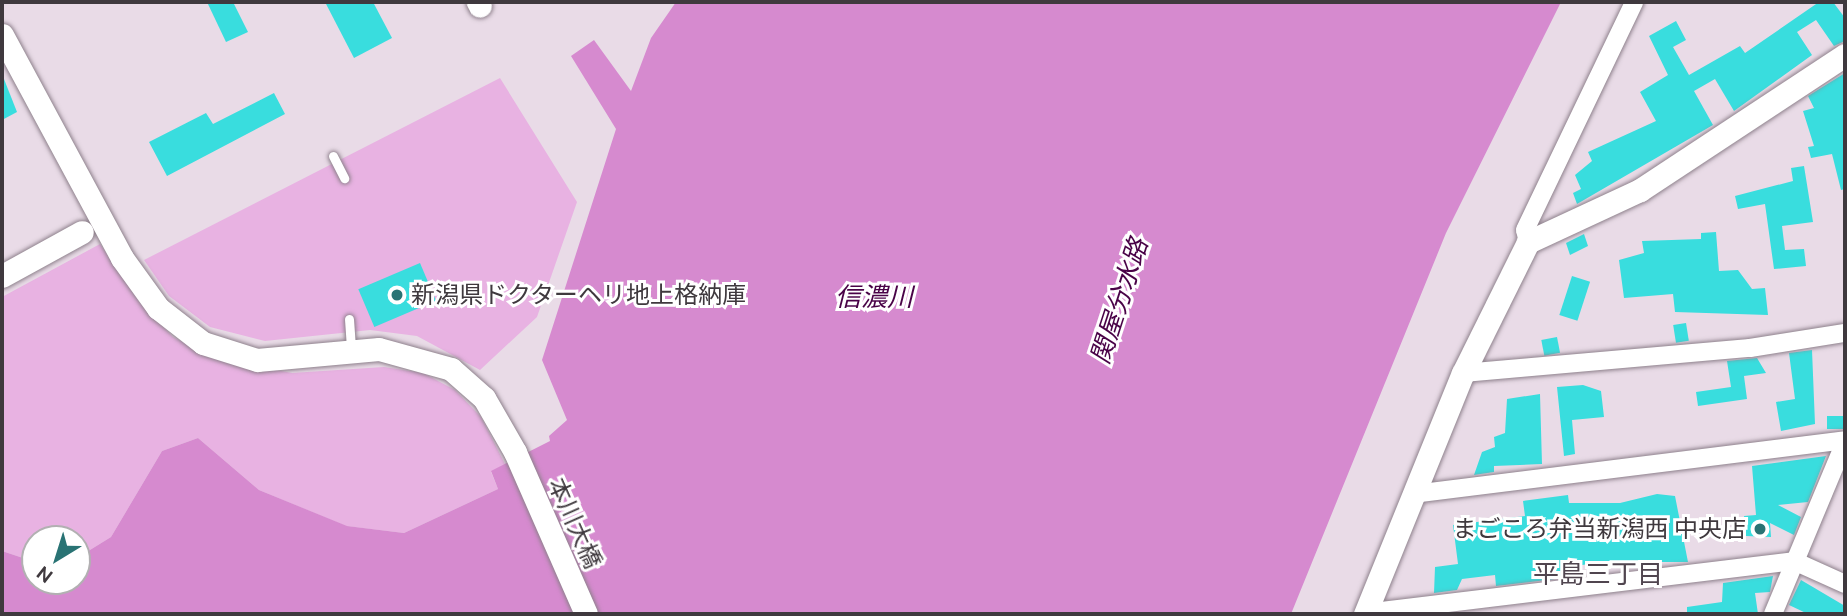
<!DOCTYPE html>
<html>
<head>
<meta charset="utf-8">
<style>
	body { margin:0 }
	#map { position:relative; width:1847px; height:616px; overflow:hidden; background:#e9dbe7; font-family:Ubuntu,"Noto Sans JP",sans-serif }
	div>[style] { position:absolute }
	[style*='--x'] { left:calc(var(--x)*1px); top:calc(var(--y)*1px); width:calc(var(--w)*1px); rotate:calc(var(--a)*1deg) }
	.green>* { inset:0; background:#e8b2e2 }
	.water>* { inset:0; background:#d68acf }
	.building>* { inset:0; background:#39ddde; transform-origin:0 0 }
	.roads { filter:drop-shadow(0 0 2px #8e818c) drop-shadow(0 0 2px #8e818c) }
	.service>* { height:9px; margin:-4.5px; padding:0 4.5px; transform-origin:4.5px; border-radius:4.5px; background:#fff }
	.minor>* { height:18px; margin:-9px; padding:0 9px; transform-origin:9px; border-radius:9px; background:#fff }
	.tertiary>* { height:23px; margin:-11.5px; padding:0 11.5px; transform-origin:11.5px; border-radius:11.5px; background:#fff }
	.dots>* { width:19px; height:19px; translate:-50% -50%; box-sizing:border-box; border:4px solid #fff; border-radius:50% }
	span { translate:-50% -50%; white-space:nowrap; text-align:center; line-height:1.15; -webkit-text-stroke:6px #fff; paint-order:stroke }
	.poi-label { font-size:24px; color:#3f393e }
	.left { translate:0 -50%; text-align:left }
	.right { translate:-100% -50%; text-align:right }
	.street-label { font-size:24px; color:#3f393e }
	.water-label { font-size:26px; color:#490247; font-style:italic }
	.neighbourhood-label { font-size:26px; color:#50454f }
	.frame { position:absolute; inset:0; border:4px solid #3f393e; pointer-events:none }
	.north { position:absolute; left:21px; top:525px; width:70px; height:70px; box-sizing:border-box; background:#fff; border:2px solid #b2b0b2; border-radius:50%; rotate:218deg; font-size:19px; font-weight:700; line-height:28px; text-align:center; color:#3f393e }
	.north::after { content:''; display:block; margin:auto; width:24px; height:32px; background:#297374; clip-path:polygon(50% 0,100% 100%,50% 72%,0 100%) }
</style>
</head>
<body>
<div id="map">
	<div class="green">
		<i style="clip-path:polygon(500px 78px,577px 202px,537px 317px,480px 370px,417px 336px,370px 330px,265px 341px,210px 327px,169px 296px,144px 260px)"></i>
		<i style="clip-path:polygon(100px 244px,140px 303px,173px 337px,213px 358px,292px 373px,384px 367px,423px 373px,455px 390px,481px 417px,505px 464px,491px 472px,498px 489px,404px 533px,346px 526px,259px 490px,198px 438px,162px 451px,111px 537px,77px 558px,77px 539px,35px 539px,35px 562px,2px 551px,2px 297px)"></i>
	</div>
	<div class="water">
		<i style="clip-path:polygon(676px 2px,1561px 2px,1446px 233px,1291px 614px,2px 614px,2px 551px,35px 562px,35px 581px,77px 581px,77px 558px,111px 537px,162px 451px,198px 438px,259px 490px,347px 526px,404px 533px,498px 489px,491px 471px,550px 441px,549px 436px,567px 420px,542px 360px,616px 129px,571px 56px,594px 40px,631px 91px,651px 38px)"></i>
	</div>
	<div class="building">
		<i style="clip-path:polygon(207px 2px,233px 2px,248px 32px,226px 42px)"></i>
		<i style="clip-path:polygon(325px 2px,373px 2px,392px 38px,354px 58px)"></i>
		<i style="clip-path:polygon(1819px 2px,1833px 2px,1845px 18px,1845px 41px,1834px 46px,1816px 20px,1797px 32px,1812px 55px,1734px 111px,1715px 79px,1694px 91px,1713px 125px,1577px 204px,1573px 193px,1581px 189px,1575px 175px,1592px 161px,1588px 152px,1656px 121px,1640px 92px,1668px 75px,1649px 36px,1676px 21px,1686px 40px,1673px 47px,1689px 75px,1740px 46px,1745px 53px)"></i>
		<i style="clip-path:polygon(1845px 73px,1845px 189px,1841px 190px,1832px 154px,1811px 158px,1808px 147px,1814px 146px,1803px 111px,1814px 108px,1808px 96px)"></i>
		<i style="clip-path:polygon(2px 74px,17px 112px,2px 120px)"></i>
		<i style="clip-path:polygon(274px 93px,285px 114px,167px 176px,149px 142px,206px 113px,213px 124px)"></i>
		<i style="clip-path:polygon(1804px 166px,1813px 222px,1782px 226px,1785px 250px,1804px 249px,1806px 266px,1774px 269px,1765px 204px,1738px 209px,1735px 196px,1793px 181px,1791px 168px)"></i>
		<i style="clip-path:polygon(1716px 232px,1719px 271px,1738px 270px,1752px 289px,1765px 288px,1768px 315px,1675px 312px,1673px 294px,1624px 298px,1619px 260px,1644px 253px,1642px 241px,1701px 239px,1701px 233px)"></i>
		<i style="clip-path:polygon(1584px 234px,1588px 246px,1570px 255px,1566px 243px)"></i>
		<i style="left:420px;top:263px;width:41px;height:67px;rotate:67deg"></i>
		<i style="left:1572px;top:276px;width:19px;height:41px;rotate:18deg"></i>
		<i style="left:1686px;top:323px;width:18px;height:13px;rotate:81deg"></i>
		<i style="left:1557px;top:337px;width:16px;height:16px;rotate:79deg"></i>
		<i style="clip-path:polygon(1812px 350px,1815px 424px,1781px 431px,1776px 402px,1795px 399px,1789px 353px)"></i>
		<i style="clip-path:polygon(1757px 358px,1766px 373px,1744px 376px,1747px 399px,1698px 406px,1696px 392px,1731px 387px,1727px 361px)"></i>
		<i style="clip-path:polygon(1583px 385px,1601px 391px,1604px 417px,1572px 420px,1575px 454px,1564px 456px,1557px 387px)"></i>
		<i style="clip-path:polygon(1540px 394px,1542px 464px,1494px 466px,1494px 472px,1474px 475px,1482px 452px,1495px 447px,1494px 437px,1505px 433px,1507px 399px)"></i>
		<i style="left:1845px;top:416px;width:13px;height:18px;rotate:90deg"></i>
		<i style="clip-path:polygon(1826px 456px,1808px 502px,1778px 505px,1801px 517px,1794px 535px,1770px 523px,1771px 537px,1746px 536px,1744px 516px,1756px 515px,1752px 466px)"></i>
		<i style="clip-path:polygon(1657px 494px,1675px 496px,1688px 562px,1601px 562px,1576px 566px,1577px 572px,1563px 578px,1496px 586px,1495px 575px,1462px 579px,1457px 590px,1434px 593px,1435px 567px,1458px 564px,1453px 525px,1525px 516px,1523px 501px,1568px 495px,1569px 503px,1620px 503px)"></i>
		<i style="clip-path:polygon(1773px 576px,1770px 592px,1755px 593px,1758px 614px,1687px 614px,1687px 607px,1722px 602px,1723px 583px)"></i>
		<i style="clip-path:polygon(1801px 580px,1845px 606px,1845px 614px,1808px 614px,1789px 605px)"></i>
	</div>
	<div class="roads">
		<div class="service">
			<i style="--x:333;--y:156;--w:25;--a:63"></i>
			<i style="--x:349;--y:319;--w:31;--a:86"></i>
		</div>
		<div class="minor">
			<i style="--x:1528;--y:242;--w:12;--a:-104"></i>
			<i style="--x:1525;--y:230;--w:253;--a:-64.4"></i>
			<i style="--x:1463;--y:373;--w:288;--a:-5"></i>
			<i style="--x:1750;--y:348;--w:96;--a:-9"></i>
			<i style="--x:1413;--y:494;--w:435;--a:-7.1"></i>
			<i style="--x:1365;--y:613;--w:432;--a:-6.9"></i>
			<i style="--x:1794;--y:561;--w:56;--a:24.3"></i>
			<i style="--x:1773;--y:614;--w:186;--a:-67.3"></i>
		</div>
		<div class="tertiary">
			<i style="--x:478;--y:2;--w:4;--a:63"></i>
			<i style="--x:2;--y:35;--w:253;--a:61.7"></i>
			<i style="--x:122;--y:258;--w:62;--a:54.2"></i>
			<i style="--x:158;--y:308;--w:57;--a:37.9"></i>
			<i style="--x:203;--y:343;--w:57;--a:17.5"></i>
			<i style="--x:257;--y:360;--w:122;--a:-5.2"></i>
			<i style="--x:379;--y:349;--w:75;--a:15.5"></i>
			<i style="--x:451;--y:369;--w:44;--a:41.3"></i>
			<i style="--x:484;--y:398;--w:62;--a:60.1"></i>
			<i style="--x:515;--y:452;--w:177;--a:66.3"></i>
			<i style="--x:2;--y:276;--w:91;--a:-28.8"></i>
			<i style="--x:1365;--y:614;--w:260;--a:-67.9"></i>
			<i style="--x:1463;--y:373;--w:146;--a:-63.6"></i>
			<i style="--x:1528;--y:242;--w:123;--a:-24.9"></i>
			<i style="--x:1640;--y:190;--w:245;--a:-33.4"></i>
		</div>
	</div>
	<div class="dots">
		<i style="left:397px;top:295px;background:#297374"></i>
		<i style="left:1760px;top:529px;background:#297374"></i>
	</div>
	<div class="poi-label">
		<span class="left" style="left:411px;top:295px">新潟県ドクターヘリ地上格納庫</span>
		<span class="right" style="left:1746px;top:529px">まごころ弁当新潟西 中央店</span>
	</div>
	<div class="street-label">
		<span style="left:575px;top:523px;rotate:66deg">本川大橋</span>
	</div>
	<div class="water-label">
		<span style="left:874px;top:297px">信濃川</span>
		<span style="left:1119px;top:301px;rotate:-72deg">関屋分水路</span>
	</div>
	<div class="neighbourhood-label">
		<span style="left:1598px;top:574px">平島三丁目</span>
	</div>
	<div class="frame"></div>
	<div class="north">N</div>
</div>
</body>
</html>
